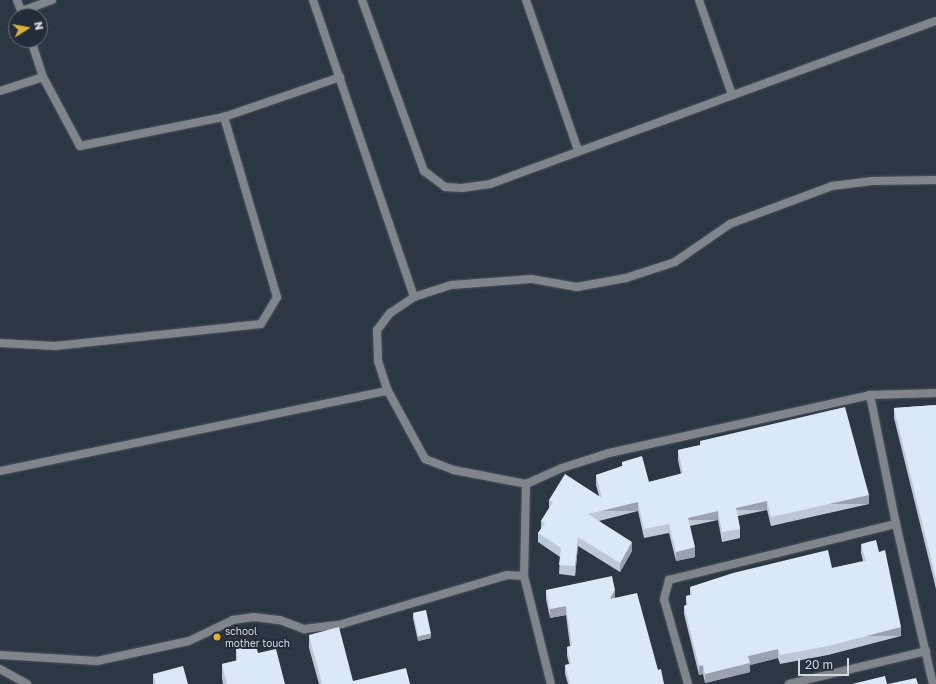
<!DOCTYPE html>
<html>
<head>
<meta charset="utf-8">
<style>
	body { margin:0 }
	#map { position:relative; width:936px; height:684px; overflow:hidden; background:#2c3744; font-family:"Golos Text",sans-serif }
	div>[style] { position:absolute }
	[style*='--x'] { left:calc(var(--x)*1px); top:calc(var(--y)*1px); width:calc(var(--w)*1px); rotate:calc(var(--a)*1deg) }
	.roads { filter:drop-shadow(0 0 1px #4a5460) drop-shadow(0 0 1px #4a5460) }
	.service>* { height:8px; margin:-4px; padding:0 4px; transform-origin:4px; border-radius:4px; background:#80858c }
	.minor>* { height:8px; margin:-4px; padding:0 4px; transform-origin:4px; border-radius:4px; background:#80858c }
	.wall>* { inset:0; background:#bcc8d6 }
	.shaded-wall>* { inset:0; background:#99a2ae; transform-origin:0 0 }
	.building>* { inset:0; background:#dbe8f9; transform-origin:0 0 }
	.dots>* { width:11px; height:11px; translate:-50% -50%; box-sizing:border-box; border:2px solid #232d39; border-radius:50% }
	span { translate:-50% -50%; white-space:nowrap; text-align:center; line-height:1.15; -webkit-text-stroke:4px #232d39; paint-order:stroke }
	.poi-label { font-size:10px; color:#d1d8e0 }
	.left { translate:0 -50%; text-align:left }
	.north { position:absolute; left:8px; top:8px; width:40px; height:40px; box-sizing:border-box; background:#232d39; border:1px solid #69717c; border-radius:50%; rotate:79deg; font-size:11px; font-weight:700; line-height:16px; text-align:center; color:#d1d8e0 }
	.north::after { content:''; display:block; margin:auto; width:14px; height:18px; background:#deb133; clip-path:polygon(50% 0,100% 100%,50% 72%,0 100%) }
	.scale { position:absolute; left:798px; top:658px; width:51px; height:18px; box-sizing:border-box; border:2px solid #d1d8e0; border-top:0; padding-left:5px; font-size:12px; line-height:14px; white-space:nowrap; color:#d1d8e0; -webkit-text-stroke:3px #232d39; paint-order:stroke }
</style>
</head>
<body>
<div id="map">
	<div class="roads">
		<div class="service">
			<i style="--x:0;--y:655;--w:97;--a:3.5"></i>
			<i style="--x:97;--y:661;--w:94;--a:-12.3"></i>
			<i style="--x:189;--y:641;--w:49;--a:-25.5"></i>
			<i style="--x:233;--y:620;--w:21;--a:-8"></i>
			<i style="--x:254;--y:617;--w:26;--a:7"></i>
			<i style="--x:280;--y:620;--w:26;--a:21"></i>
			<i style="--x:304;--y:629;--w:38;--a:-7"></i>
			<i style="--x:342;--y:624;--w:172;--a:-16.5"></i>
			<i style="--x:507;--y:575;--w:17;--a:3"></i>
			<i style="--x:0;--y:669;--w:31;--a:29"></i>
		</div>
		<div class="minor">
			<i style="--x:17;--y:0;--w:17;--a:69"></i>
			<i style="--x:313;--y:0;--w:314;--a:71.2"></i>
			<i style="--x:362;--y:0;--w:182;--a:70.1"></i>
			<i style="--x:424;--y:171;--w:26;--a:37"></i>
			<i style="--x:445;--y:187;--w:17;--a:3"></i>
			<i style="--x:462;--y:188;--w:28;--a:-8"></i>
			<i style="--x:490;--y:184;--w:475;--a:-20.1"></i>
			<i style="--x:526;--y:0;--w:159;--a:70.9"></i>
			<i style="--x:699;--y:0;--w:101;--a:70.8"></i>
			<i style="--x:22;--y:11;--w:32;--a:-20"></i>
			<i style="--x:31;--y:40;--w:39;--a:72"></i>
			<i style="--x:43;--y:77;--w:78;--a:61.8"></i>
			<i style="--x:80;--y:146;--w:147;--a:-11.4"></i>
			<i style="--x:224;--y:117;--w:123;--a:-19"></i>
			<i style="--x:0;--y:91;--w:45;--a:-18"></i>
			<i style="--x:936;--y:180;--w:64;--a:179.1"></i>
			<i style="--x:872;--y:181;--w:40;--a:172.9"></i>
			<i style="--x:832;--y:186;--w:109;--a:159.6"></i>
			<i style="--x:730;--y:224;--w:67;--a:145.4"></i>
			<i style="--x:675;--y:262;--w:52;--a:161.9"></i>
			<i style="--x:626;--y:278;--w:50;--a:169.6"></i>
			<i style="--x:577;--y:287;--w:47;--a:-170.1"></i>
			<i style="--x:531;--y:279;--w:80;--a:175.7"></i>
			<i style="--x:451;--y:285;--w:39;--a:162"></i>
			<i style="--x:414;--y:297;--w:29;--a:146"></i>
			<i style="--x:390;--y:313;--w:21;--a:127"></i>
			<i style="--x:377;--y:330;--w:31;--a:88"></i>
			<i style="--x:378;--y:361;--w:32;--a:72"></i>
			<i style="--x:388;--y:391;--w:77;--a:61.4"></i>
			<i style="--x:425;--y:459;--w:31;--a:21"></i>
			<i style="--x:454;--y:470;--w:73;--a:11"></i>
			<i style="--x:526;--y:484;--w:39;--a:-24"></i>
			<i style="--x:562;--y:468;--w:49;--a:-17.7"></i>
			<i style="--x:609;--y:453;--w:267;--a:-12.5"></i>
			<i style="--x:870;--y:395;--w:66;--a:-1.7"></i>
			<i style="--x:0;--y:343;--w:55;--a:3.1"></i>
			<i style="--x:55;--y:346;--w:207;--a:-6.1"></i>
			<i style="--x:261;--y:324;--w:31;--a:-59"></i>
			<i style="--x:277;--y:297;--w:188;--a:-106.4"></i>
			<i style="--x:870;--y:395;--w:132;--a:78.6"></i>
			<i style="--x:0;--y:471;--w:396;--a:-11.7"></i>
			<i style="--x:526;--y:484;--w:92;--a:91.2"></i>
			<i style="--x:524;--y:576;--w:111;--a:76"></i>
			<i style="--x:688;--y:684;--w:88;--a:-105.8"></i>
			<i style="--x:664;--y:599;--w:20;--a:-75"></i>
			<i style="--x:669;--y:580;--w:234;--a:-13.9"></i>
			<i style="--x:896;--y:524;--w:164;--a:77"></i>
			<i style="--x:789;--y:684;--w:141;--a:-13.5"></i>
		</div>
	</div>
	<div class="wall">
		<i style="clip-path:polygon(936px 405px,936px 589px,894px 418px,894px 408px)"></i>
		<i style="clip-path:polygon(700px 441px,869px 504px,771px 526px,767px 510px,738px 516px,740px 529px,740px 538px,722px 542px,718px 520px,690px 526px,695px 557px,676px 561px,669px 533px,644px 538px,638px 511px,599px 521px,632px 551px,620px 572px,578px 546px,575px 576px,559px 574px,560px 557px,538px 542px,538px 533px,541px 529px,541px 521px,549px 508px,549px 500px,599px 496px,596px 485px,596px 475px,622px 466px,622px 462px,649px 482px,681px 474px,678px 460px,678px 450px,700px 445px)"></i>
		<i style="clip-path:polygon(861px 544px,901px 636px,828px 655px,780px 664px,778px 658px,750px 665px,750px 672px,705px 683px,703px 674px,699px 675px,684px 614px,684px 606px,686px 605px,686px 596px,690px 595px,690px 587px,832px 568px,863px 561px,861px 553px)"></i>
		<i style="clip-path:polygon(546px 590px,615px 598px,658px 670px,664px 684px,568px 684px,565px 674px,565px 665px,569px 664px,567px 656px,567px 647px,570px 646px,566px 615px,550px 618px,546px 599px)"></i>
		<i style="clip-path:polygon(413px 613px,431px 638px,418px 641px,413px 618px)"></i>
		<i style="clip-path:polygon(309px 635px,353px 681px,410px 684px,319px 684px,309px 648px)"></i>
		<i style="clip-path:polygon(236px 649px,258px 653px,285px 684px,223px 684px,222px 678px,222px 664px,236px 661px)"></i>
		<i style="clip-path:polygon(153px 674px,188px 684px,153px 684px)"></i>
	</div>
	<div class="shaded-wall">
		<i style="left:869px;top:495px;width:9px;height:100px;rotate:90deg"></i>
		<i style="left:767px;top:501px;width:9px;height:32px;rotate:90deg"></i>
		<i style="left:638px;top:502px;width:9px;height:51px;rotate:90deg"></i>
		<i style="left:718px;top:511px;width:9px;height:31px;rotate:90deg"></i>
		<i style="clip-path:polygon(578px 537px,578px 546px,575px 576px,575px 566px)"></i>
		<i style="clip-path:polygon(632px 542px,632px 551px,620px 572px,620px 563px)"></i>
		<i style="clip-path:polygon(695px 547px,695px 557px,676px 561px,676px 552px)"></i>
		<i style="clip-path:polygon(615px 590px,615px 599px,610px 599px)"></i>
		<i style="clip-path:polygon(566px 606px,566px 615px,550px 618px,550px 609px)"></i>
		<i style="left:901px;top:627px;width:9px;height:75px;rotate:90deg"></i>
		<i style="clip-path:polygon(431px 633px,431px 638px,418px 641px,418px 636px)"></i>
		<i style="clip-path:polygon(778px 649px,778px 658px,750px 665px,750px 672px,705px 683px,705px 674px,748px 656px)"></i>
		<i style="clip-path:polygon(703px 665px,703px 674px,699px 675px,699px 666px)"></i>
	</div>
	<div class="building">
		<i style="clip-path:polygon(936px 405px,936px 579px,894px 408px)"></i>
		<i style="clip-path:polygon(845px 407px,869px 495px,771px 517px,767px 501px,736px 508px,740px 529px,722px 532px,718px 511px,688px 518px,695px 547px,676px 552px,669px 524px,644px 529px,638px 502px,588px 514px,632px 542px,620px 563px,578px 537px,575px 566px,559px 565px,561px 548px,538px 533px,545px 523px,541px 521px,553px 502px,549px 500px,565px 474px,602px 498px,596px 475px,623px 466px,622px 462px,642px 456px,649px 482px,683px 473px,678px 450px,701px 445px,700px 441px)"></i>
		<i style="clip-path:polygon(876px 540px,879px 552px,885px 550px,901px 627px,828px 646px,780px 655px,778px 649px,748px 656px,750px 663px,705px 674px,703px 665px,699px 666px,684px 606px,688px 605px,686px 596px,692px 595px,690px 587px,733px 573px,828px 550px,832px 568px,866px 561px,861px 544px)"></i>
		<i style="clip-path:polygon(612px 576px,615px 590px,610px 599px,637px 593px,658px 670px,661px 669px,664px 684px,570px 684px,565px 665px,571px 664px,567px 647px,572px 646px,566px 606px,550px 609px,546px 590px)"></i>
		<i style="left:426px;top:610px;width:24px;height:13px;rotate:78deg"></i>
		<i style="clip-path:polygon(339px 627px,353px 681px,406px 668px,410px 684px,322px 684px,309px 635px)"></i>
		<i style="clip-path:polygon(256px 645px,258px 653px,276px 649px,285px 684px,227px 684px,222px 664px,238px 660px,236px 649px)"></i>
		<i style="clip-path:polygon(183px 666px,188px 684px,156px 684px,153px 674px)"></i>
		<i style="clip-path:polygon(885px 676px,887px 684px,852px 684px)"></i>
		<i style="clip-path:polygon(916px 678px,918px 684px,888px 684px)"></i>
	</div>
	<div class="dots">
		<i style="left:217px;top:637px;background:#deb133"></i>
	</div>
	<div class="poi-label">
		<span class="left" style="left:225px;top:637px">school<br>mother touch</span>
	</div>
	<div class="north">N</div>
	<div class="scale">20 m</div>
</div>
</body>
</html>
